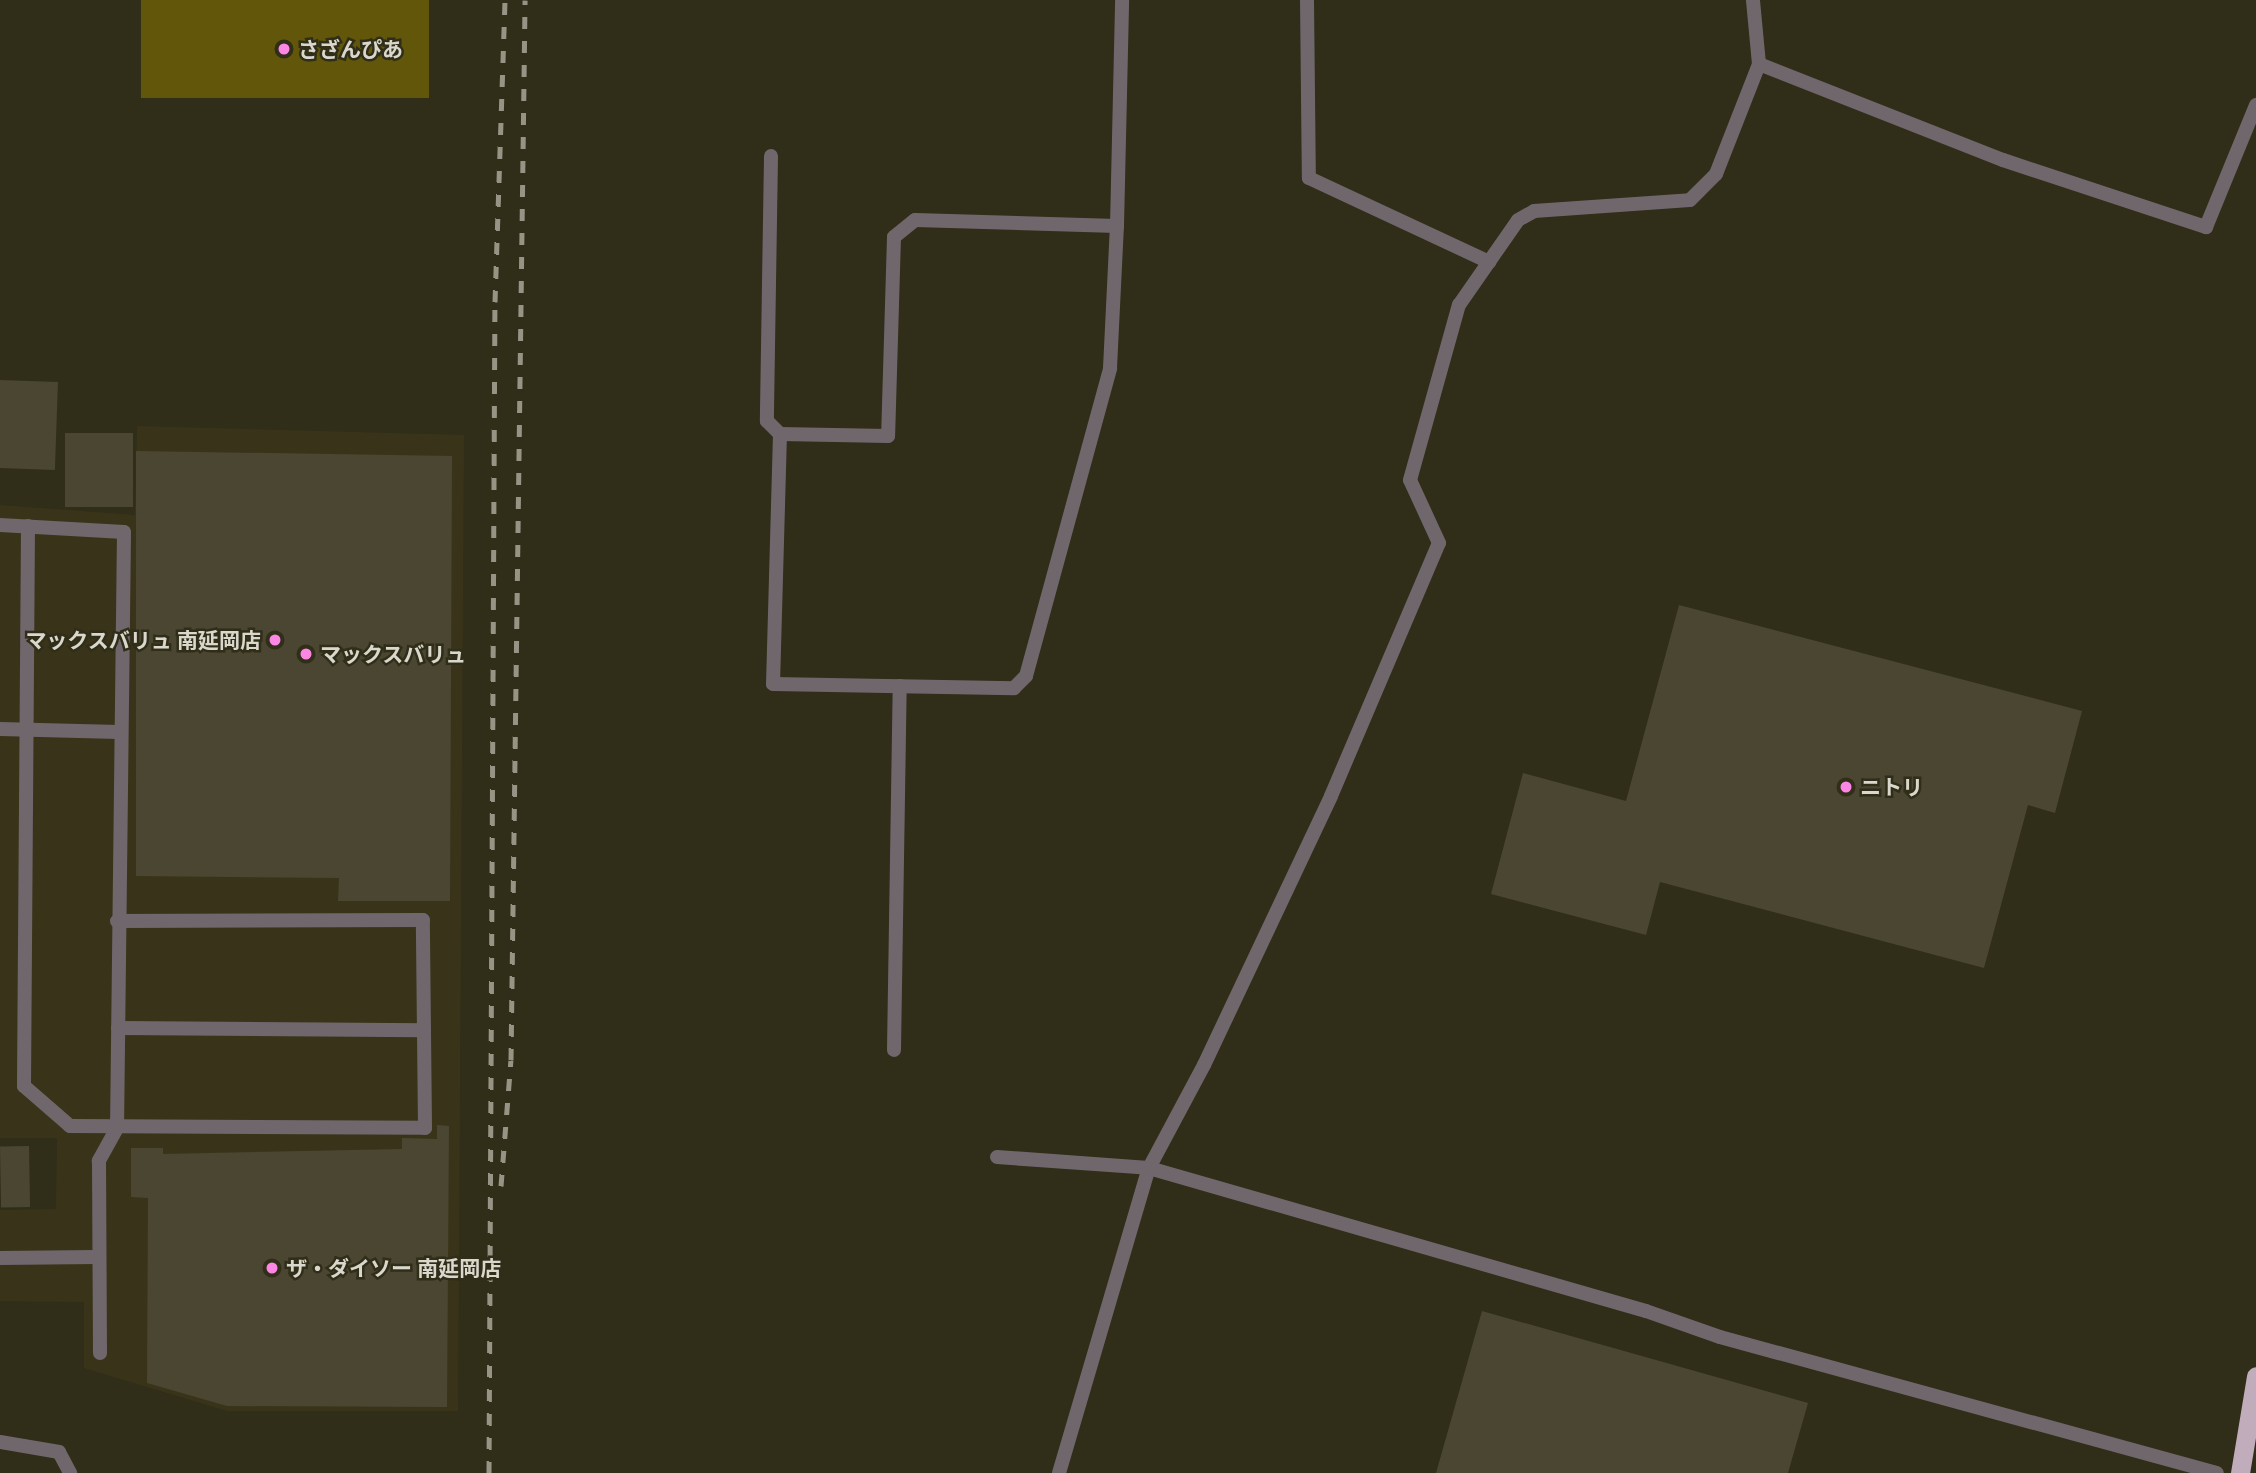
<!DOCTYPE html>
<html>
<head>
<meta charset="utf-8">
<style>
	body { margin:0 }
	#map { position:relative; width:2256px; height:1473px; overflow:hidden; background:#302d19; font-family:"Golos Text","Noto Sans JP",sans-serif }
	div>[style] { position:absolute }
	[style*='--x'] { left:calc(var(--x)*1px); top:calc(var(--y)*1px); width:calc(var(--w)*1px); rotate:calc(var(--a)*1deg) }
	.built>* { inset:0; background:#393419 }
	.green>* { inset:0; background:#62560b; transform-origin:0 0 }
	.building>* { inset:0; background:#4a4632; transform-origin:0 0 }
	.service>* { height:14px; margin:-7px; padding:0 7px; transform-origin:7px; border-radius:7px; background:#70676d }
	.minor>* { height:14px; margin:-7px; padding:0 7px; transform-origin:7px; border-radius:7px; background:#70676d }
	.trunk>* { height:19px; margin:-9.5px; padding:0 9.5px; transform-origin:9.5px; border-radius:9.5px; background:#c0acbb }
	.rail>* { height:5px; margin-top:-2.5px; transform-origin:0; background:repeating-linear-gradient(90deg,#979485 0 12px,transparent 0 24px) }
	.dots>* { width:19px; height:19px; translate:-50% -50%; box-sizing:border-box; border:4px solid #302d19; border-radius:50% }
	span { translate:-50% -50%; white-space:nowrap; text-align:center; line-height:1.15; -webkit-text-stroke:5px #302d19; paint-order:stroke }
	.poi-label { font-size:21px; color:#dad8cc; font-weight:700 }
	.left { translate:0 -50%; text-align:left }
	.right { translate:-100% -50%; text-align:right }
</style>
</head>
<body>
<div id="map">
	<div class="built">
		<i style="clip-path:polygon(137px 426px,464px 435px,458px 1411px,227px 1411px,84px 1368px,84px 1302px,0 1301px,0 1210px,56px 1209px,57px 1138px,0 1138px,0 505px,135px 515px)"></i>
	</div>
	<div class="green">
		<i style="left:141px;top:0;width:288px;height:98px"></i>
	</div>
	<div class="building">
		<i style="left:0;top:380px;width:58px;height:88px;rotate:2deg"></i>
		<i style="left:65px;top:433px;width:68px;height:74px"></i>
		<i style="clip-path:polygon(136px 451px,452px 456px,450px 901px,338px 901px,339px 878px,136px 876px)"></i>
		<i style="clip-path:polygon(1679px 605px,2082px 711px,2055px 813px,2028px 805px,1984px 968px,1660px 882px,1646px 935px,1491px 894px,1523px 773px,1626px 801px)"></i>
		<i style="clip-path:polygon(437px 1125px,449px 1126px,447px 1407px,227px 1406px,147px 1383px,148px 1198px,131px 1197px,131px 1148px,163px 1148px,163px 1154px,402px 1149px,402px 1138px,437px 1139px)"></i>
		<i style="left:29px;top:1146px;width:61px;height:29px;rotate:89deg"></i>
		<i style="clip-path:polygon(1482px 1311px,1808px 1403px,1788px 1473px,1436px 1473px)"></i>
	</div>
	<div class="service">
		<i style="--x:0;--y:525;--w:124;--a:3.2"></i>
		<i style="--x:124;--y:532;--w:596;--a:90.67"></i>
		<i style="--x:117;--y:1128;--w:38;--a:119"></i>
		<i style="--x:99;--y:1161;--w:192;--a:89.7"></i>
		<i style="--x:28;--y:526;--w:560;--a:90.41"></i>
		<i style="--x:24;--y:1086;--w:61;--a:41"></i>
		<i style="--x:70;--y:1126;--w:355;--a:0.3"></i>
		<i style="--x:425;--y:1128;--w:208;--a:-90.6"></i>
		<i style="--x:423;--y:920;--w:306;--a:179.8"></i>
		<i style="--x:0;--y:729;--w:119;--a:1.4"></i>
		<i style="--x:118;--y:1028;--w:306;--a:0.4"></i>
		<i style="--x:0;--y:1258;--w:96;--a:-0.6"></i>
	</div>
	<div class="minor">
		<i style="--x:1307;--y:0;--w:178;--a:89.4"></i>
		<i style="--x:1309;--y:178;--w:199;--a:25"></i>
		<i style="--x:1759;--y:64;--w:262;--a:21.5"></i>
		<i style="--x:2003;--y:160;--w:214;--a:18.3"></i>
		<i style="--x:2206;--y:227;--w:132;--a:-67.7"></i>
		<i style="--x:771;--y:156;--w:265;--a:90.9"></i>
		<i style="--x:767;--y:421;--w:18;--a:45"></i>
		<i style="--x:1117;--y:226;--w:202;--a:-178.3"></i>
		<i style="--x:915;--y:220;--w:27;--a:141"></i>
		<i style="--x:894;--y:237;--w:199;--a:91.7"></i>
		<i style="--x:888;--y:436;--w:108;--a:-178.9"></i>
		<i style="--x:780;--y:434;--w:250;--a:91.6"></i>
		<i style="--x:773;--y:684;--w:241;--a:1"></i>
		<i style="--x:1014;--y:688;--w:17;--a:-45"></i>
		<i style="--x:1026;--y:676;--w:319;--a:-74.7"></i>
		<i style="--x:1110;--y:368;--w:142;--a:-87.2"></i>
		<i style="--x:1117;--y:226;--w:226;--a:-88.7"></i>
		<i style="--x:894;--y:1050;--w:364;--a:-89.1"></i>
		<i style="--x:997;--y:1157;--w:152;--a:4.1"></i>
		<i style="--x:1149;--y:1168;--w:517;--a:16.05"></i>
		<i style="--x:1646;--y:1311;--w:78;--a:19.4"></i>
		<i style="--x:1720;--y:1337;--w:515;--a:15.3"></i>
		<i style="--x:0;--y:1442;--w:60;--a:9.6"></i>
		<i style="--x:59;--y:1452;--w:24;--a:62"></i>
		<i style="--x:1059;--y:1473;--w:318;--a:-73.6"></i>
		<i style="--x:1149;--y:1168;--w:117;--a:-61.9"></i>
		<i style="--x:1204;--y:1065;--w:297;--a:-64.7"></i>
		<i style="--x:1331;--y:796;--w:275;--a:-66.9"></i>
		<i style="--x:1439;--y:543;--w:69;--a:-114.7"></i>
		<i style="--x:1410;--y:480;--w:182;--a:-74.4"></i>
		<i style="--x:1459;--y:305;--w:103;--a:-55.2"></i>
		<i style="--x:1518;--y:220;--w:18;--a:-29"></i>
		<i style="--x:1534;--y:211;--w:156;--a:-4"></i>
		<i style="--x:1690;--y:200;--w:37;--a:-45"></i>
		<i style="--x:1716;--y:174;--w:118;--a:-68.6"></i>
		<i style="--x:1759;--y:64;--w:64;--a:-95.4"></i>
	</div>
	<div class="trunk">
		<i style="--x:2240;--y:1473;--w:98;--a:-80.6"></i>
	</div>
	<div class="rail">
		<i style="--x:501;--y:1186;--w:126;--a:-85.5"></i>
		<i style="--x:511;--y:1060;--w:1060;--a:-89.24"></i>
		<i style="--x:489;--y:1473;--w:1171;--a:-89.71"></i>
		<i style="--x:495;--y:302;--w:302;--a:-88.1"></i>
	</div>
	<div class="dots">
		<i style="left:284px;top:49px;background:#fb86e4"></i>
		<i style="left:275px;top:640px;background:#fb86e4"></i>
		<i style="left:306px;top:654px;background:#fb86e4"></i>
		<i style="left:1846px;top:787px;background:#fb86e4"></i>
		<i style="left:272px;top:1268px;background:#fb86e4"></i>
	</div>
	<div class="poi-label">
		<span class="left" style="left:298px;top:49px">さざんぴあ</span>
		<span class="right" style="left:261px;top:640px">マックスバリュ 南延岡店</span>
		<span class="left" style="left:320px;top:654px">マックスバリュ</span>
		<span class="left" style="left:1860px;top:787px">ニトリ</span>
		<span class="left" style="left:286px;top:1268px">ザ・ダイソー 南延岡店</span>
	</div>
</div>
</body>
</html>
